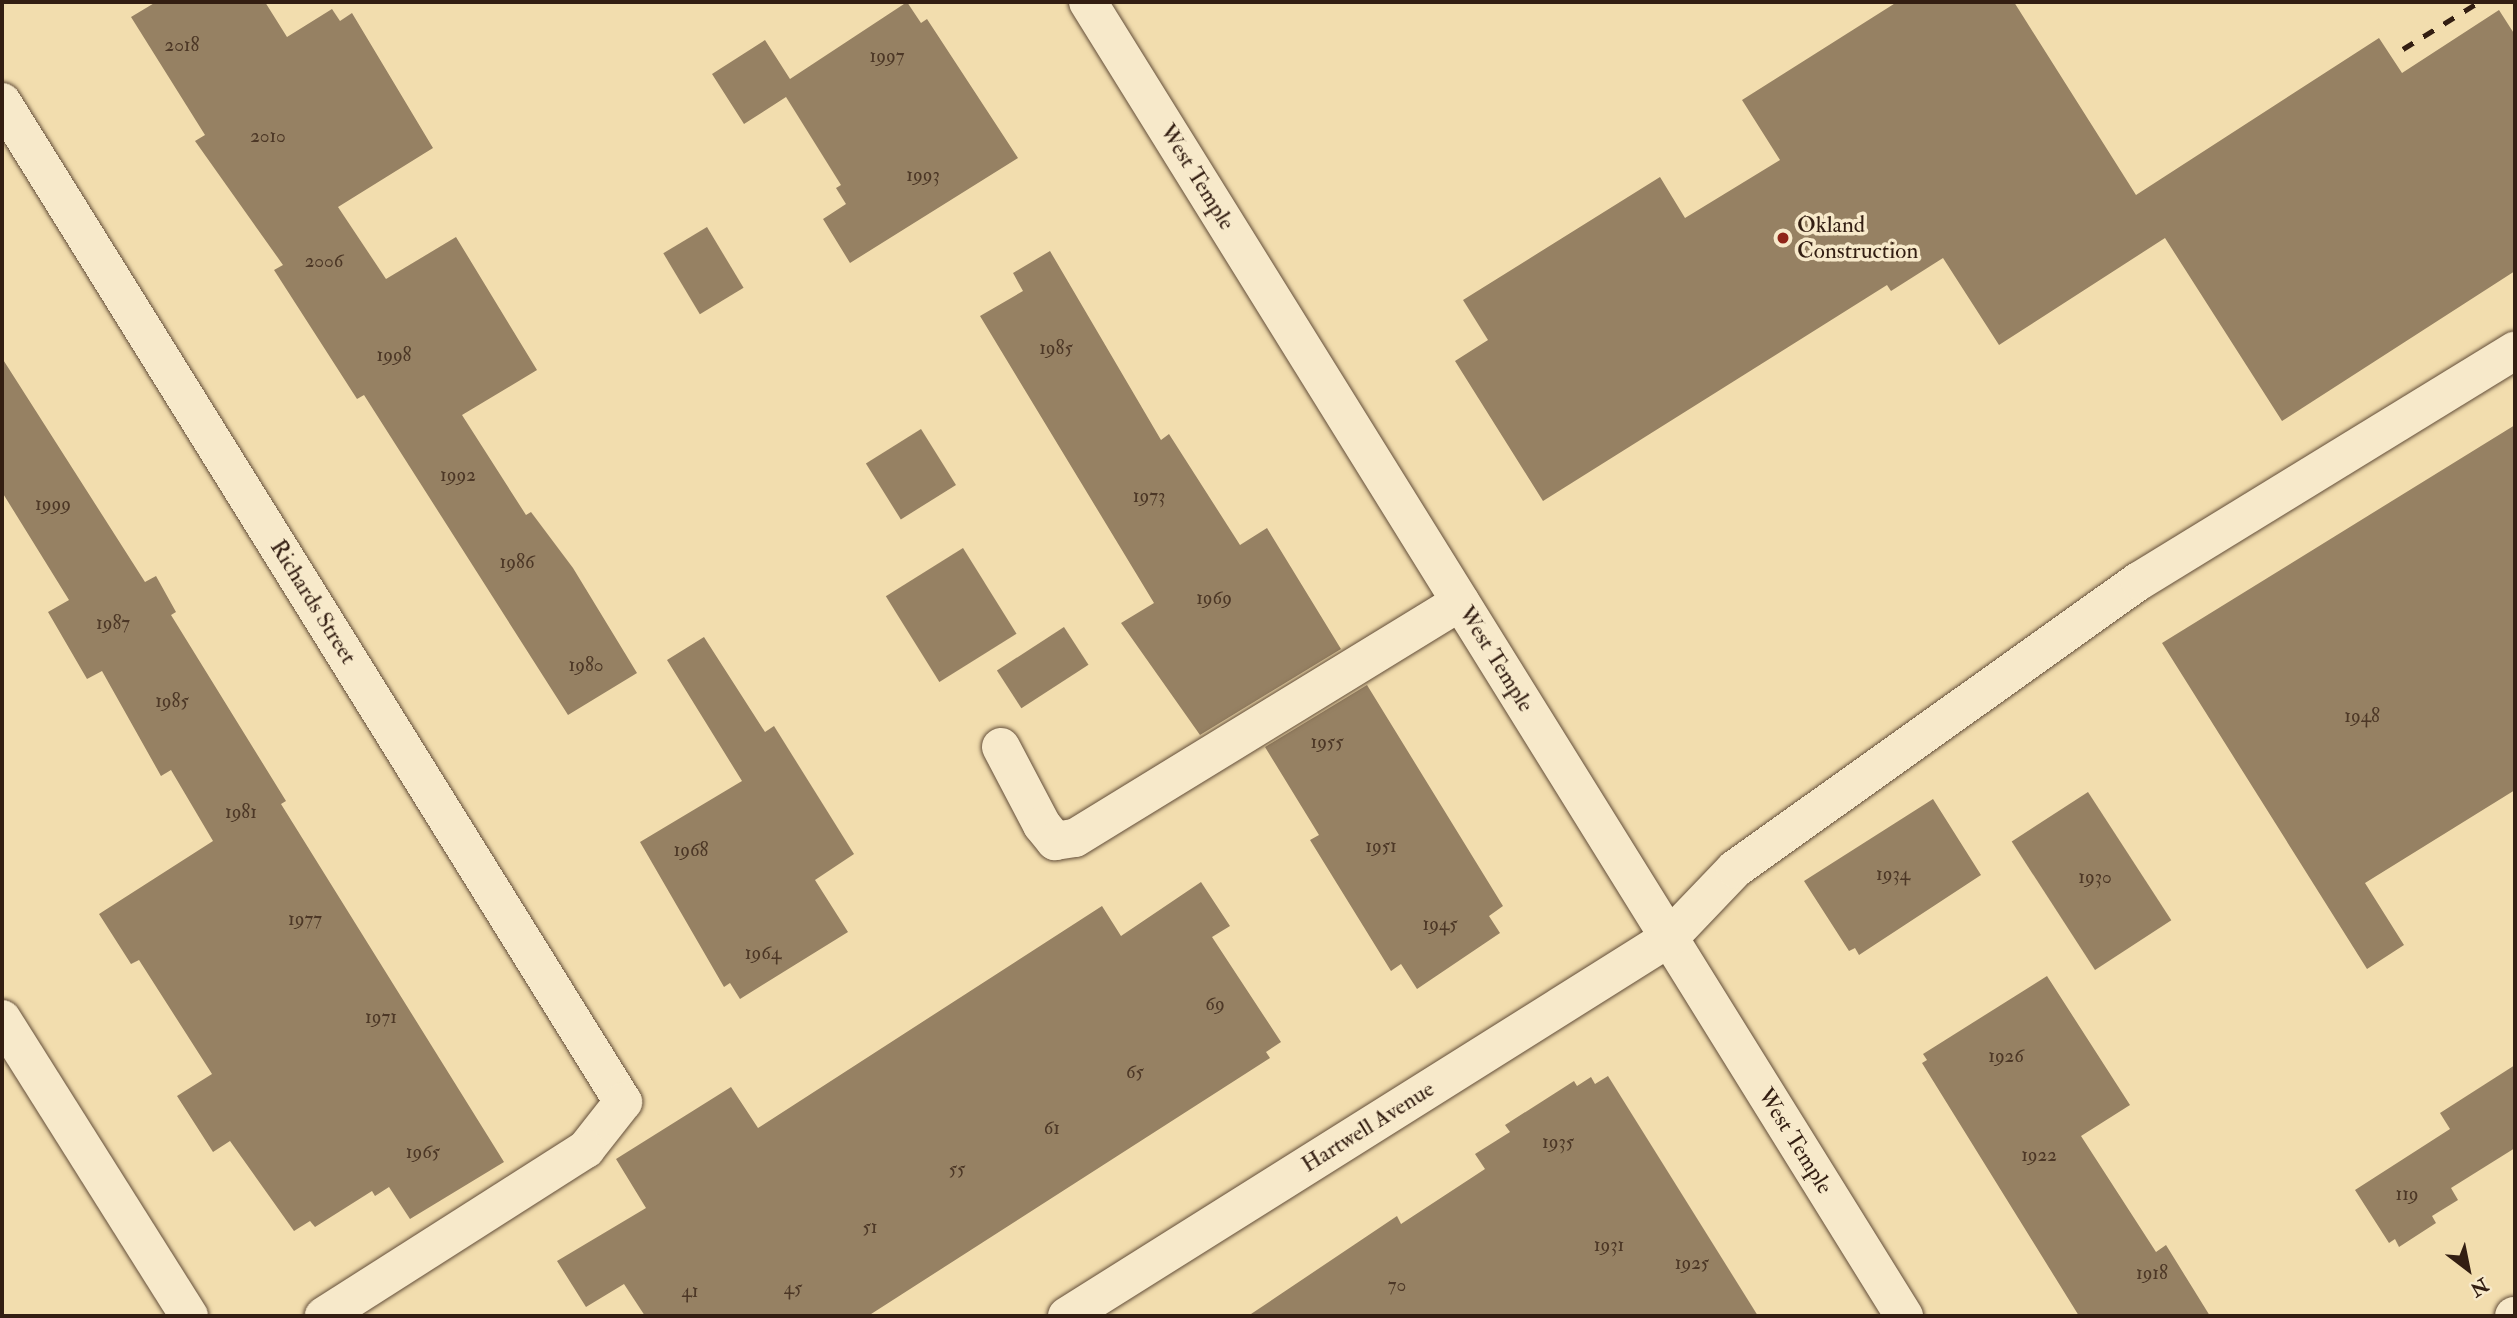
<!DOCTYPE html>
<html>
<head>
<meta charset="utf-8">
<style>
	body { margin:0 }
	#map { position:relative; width:2517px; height:1318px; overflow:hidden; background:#f2ddae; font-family:"IM FELL Double Pica",serif }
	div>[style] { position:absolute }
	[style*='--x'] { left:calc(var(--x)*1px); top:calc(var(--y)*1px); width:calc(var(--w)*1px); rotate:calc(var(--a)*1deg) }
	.building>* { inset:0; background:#968163; transform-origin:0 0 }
	.roads { filter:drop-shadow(0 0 2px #634e39) drop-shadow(0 0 2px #634e39) }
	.minor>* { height:38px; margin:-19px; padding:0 19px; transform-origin:19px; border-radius:19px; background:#f7e9ca }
	.rail>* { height:5px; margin-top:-2.5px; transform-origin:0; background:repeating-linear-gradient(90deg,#331e12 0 12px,transparent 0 24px) }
	.dots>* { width:19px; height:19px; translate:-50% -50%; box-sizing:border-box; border:4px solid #f7e9ca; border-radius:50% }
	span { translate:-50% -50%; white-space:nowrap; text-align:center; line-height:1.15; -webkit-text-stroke:7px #f7e9ca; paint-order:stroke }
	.number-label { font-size:19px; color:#4c3726 }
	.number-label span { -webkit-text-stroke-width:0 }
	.street-label { font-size:23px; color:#331e12 }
	.poi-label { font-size:23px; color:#331e12 }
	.left { translate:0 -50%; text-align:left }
	.frame { position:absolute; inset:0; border:4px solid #331e12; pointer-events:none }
	.north { position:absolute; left:2433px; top:1234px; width:70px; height:70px; -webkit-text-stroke:5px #f7e9ca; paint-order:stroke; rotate:148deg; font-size:19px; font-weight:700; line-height:28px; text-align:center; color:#331e12 }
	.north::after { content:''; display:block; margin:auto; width:24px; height:32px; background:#331e12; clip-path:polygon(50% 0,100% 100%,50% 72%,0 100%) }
</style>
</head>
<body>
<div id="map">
	<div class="building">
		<i style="clip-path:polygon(156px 2px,265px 2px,287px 37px,332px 9px,340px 21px,352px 13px,433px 148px,338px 207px,386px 279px,456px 237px,537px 370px,462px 415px,526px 515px,531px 512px,573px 568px,637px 673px,568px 715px,364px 395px,357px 399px,274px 270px,283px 265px,195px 141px,205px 135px,131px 17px)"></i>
		<i style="clip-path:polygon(907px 2px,921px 23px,927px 19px,1018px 158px,850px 263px,823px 219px,846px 204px,836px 188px,841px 185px,786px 97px,744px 124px,712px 74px,765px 40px,790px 79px)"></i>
		<i style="clip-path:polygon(1897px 2px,2014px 2px,2136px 195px,2379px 38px,2402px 73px,2499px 10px,2515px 35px,2515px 271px,2282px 421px,2165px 238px,1999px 345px,1943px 258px,1891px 291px,1887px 285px,1543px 501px,1455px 361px,1488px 340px,1463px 300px,1660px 177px,1685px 218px,1780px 160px,1742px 100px)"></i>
		<i style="left:707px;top:227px;width:71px;height:51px;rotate:59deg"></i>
		<i style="clip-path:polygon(1050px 251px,1161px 440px,1169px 434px,1240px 545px,1267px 528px,1341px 649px,1200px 735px,1121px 623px,1154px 603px,980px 316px,1023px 291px,1013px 273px)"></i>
		<i style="clip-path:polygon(2px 358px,145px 582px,156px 576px,176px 612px,171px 615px,286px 801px,281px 804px,504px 1162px,410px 1219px,389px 1187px,375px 1196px,372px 1191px,315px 1227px,310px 1221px,294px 1231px,230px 1141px,213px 1152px,177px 1096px,212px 1074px,139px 960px,131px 964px,99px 914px,213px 841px,171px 770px,161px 776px,102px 671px,87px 679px,48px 612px,69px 600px,2px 492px)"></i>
		<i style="clip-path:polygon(2515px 425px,2515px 790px,2365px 883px,2404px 945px,2367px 969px,2162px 643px)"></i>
		<i style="left:921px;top:429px;width:66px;height:65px;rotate:58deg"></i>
		<i style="left:963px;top:548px;width:101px;height:91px;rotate:58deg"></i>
		<i style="left:1064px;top:627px;width:45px;height:80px;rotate:57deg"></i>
		<i style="clip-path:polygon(704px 637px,765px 732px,774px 726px,854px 854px,815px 880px,848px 932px,740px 999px,730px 983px,724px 987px,640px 842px,742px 781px,667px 660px)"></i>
		<i style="clip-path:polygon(1367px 685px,1503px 906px,1489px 916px,1500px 933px,1417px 989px,1401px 964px,1391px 971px,1310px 840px,1319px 835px,1265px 747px)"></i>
		<i style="left:2088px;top:792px;width:153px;height:91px;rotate:57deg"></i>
		<i style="clip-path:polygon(1933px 799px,1981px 875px,1859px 955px,1855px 948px,1849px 951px,1804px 881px)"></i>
		<i style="clip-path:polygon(1201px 882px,1230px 926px,1212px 937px,1281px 1042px,1266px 1052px,1270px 1058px,868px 1316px,645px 1316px,624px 1284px,586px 1307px,557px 1261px,646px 1208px,616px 1159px,731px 1087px,758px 1128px,1102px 906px,1121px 936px)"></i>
		<i style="clip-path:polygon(2047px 976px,2130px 1105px,2081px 1136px,2156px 1252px,2166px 1245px,2210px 1316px,2079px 1316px,1922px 1063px,1927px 1060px,1923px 1054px)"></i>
		<i style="clip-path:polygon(2515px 1065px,2515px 1148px,2451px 1188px,2458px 1200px,2432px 1216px,2436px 1223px,2399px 1247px,2395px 1239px,2389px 1243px,2355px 1190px,2450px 1129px,2440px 1113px)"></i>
		<i style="clip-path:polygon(1608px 1076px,1758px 1316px,1248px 1316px,1397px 1216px,1401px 1224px,1485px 1169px,1475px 1154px,1510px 1132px,1505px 1125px,1574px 1081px,1577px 1086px,1591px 1077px,1595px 1084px)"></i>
	</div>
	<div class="roads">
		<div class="minor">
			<i style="--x:1088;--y:2;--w:1547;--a:58.16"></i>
			<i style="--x:2;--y:102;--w:1177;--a:58.16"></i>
			<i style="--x:623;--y:1102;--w:60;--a:128.2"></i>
			<i style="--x:586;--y:1149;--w:311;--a:147.5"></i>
			<i style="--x:1001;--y:747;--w:88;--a:62.3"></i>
			<i style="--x:1042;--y:825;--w:21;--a:51"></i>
			<i style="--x:1055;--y:841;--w:20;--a:-9"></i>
			<i style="--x:1075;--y:838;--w:452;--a:-31.5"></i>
			<i style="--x:2;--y:1019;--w:351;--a:57.8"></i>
			<i style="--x:1067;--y:1316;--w:711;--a:-32.12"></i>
			<i style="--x:1669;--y:938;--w:95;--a:-46.3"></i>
			<i style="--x:1735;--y:869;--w:496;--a:-35.5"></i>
			<i style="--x:2139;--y:581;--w:441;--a:-31.5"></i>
			<i style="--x:2514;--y:1316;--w:1;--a:0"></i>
		</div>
	</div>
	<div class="rail">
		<i style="--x:2403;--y:49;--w:89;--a:-31.7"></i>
	</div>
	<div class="dots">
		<i style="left:1783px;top:238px;background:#8f2418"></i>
	</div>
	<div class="number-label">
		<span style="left:182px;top:46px">2018</span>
		<span style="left:887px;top:57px">1997</span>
		<span style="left:268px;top:137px">2010</span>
		<span style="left:923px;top:176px">1993</span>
		<span style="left:324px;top:262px">2006</span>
		<span style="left:1056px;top:349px">1985</span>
		<span style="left:394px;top:356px">1998</span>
		<span style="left:458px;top:476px">1992</span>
		<span style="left:1149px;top:497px">1973</span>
		<span style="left:53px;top:505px">1999</span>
		<span style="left:517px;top:563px">1986</span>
		<span style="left:1214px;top:599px">1969</span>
		<span style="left:113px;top:624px">1987</span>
		<span style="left:586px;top:666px">1980</span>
		<span style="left:172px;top:702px">1985</span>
		<span style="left:2362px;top:717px">1948</span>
		<span style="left:1327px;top:743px">1955</span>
		<span style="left:241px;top:813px">1981</span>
		<span style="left:1381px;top:847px">1951</span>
		<span style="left:691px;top:851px">1968</span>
		<span style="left:1893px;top:875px">1934</span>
		<span style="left:2095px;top:878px">1930</span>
		<span style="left:305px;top:920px">1977</span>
		<span style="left:1440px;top:925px">1945</span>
		<span style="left:763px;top:954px">1964</span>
		<span style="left:1215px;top:1005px">69</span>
		<span style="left:381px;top:1018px">1971</span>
		<span style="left:2006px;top:1057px">1926</span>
		<span style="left:1135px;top:1073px">65</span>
		<span style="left:1052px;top:1129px">61</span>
		<span style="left:1558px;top:1143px">1935</span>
		<span style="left:423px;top:1153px">1965</span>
		<span style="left:2039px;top:1156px">1922</span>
		<span style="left:957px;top:1170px">55</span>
		<span style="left:2407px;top:1195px">119</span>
		<span style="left:870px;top:1228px">51</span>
		<span style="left:1609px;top:1246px">1931</span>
		<span style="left:1692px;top:1264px">1925</span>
		<span style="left:2152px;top:1274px">1918</span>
		<span style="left:1397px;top:1286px">70</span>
		<span style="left:793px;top:1289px">45</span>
		<span style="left:690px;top:1292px">41</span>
	</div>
	<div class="street-label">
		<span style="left:1197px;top:177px;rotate:58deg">West Temple</span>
		<span style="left:313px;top:602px;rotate:58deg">Richards Street</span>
		<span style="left:1496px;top:659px;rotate:58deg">West Temple</span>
		<span style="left:1368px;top:1127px;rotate:-32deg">Hartwell Avenue</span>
		<span style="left:1795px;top:1141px;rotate:58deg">West Temple</span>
	</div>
	<div class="poi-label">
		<span class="left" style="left:1797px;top:238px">Okland<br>Construction</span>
	</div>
	<div class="frame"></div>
	<div class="north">N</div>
</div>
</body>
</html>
